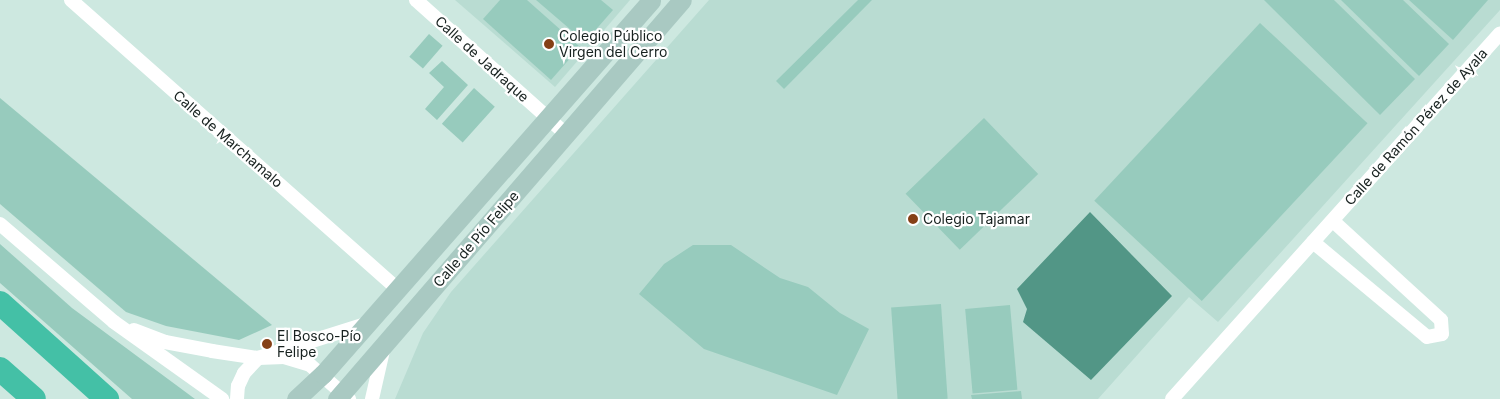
<!DOCTYPE html>
<html>
<head>
<meta charset="utf-8">
<style>
	body { margin:0 }
	#map { position:relative; width:1500px; height:399px; overflow:hidden; background:#cde8e0; font-family:Inter,sans-serif }
	div>[style] { position:absolute }
	[style*='--x'] { left:calc(var(--x)*1px); top:calc(var(--y)*1px); width:calc(var(--w)*1px); rotate:calc(var(--a)*1deg) }
	.built>* { inset:0; background:#b9dcd2 }
	.green>* { inset:0; background:#97cbbd; transform-origin:0 0 }
	.water>* { inset:0; background:#529686 }
	.street>* { height:14px; margin:-7px; padding:0 7px; transform-origin:7px; border-radius:7px; background:#fff }
	.secondary>* { height:19px; margin:-9.5px; padding:0 9.5px; transform-origin:9.5px; border-radius:9.5px; background:#a9c9c2 }
	.highway>* { height:24px; margin:-12px; padding:0 12px; transform-origin:12px; border-radius:12px; background:#44c0a6 }
	.dots>* { width:14px; height:14px; translate:-50% -50%; box-sizing:border-box; border:2px solid #fff; border-radius:50% }
	span { translate:-50% -50%; white-space:nowrap; text-align:center; line-height:1.15; -webkit-text-stroke:4.5px #fff; paint-order:stroke }
	.poi-label { font-size:14px; color:#17211f }
	.left { translate:0 -50%; text-align:left }
	.street-label { font-size:14px; color:#17211f }
</style>
</head>
<body>
<div id="map">
	<div class="built">
		<i style="clip-path:polygon(455px 0,630px 0,555px 87px)"></i>
		<i style="clip-path:polygon(709px 0,1500px 0,1500px 10px,1218px 322px,1189px 297px,1098px 399px,395px 399px,423px 333px,451px 292px)"></i>
	</div>
	<div class="green">
		<i style="clip-path:polygon(500px 0,527px 0,580px 47px,551px 80px,483px 19px)"></i>
		<i style="clip-path:polygon(536px 0,601px 0,613px 10px,585px 42px)"></i>
		<i style="clip-path:polygon(858px 0,872px 0,784px 89px,776px 81px)"></i>
		<i style="clip-path:polygon(1264px 0,1334px 0,1415px 79px,1380px 115px)"></i>
		<i style="clip-path:polygon(1341px 0,1403px 0,1449px 44px,1419px 76px)"></i>
		<i style="clip-path:polygon(1409px 0,1488px 0,1453px 40px)"></i>
		<i style="left:1260px;top:23px;width:147px;height:243px;rotate:43deg"></i>
		<i style="left:429px;top:34px;width:18px;height:30px;rotate:41deg"></i>
		<i style="clip-path:polygon(442px 61px,468px 85px,437px 120px,425px 109px,444px 87px,429px 73px)"></i>
		<i style="left:474px;top:88px;width:28px;height:48px;rotate:42deg"></i>
		<i style="clip-path:polygon(0 98px,272px 325px,239px 340px,166px 326px,126px 312px,0 204px)"></i>
		<i style="left:984px;top:118px;width:78px;height:109px;rotate:46deg"></i>
		<i style="clip-path:polygon(0 244px,72px 308px,195px 399px,132px 399px,0 283px)"></i>
		<i style="clip-path:polygon(693px 245px,731px 245px,780px 278px,808px 287px,840px 313px,869px 329px,837px 395px,704px 349px,639px 294px,664px 264px)"></i>
		<i style="left:941px;top:304px;width:95px;height:50px;rotate:86deg"></i>
		<i style="left:1010px;top:305px;width:85px;height:45px;rotate:85deg"></i>
		<i style="clip-path:polygon(1021px 391px,1022px 399px,972px 399px,971px 395px)"></i>
	</div>
	<div class="water">
		<i style="clip-path:polygon(1090px 212px,1172px 296px,1091px 380px,1023px 322px,1027px 309px,1017px 289px)"></i>
	</div>
	<div class="street">
		<i style="--x:71;--y:0;--w:436;--a:41.5"></i>
		<i style="--x:416;--y:0;--w:201;--a:41.8"></i>
		<i style="--x:0;--y:224;--w:150;--a:40.7"></i>
		<i style="--x:114;--y:322;--w:133;--a:35.5"></i>
		<i style="--x:1313;--y:242;--w:148;--a:39.8"></i>
		<i style="--x:1427;--y:337;--w:15;--a:-11"></i>
		<i style="--x:1442;--y:334;--w:14;--a:-94"></i>
		<i style="--x:1441;--y:320;--w:147;--a:-137.5"></i>
		<i style="--x:134;--y:330;--w:33;--a:21"></i>
		<i style="--x:165;--y:342;--w:48;--a:10.8"></i>
		<i style="--x:212;--y:351;--w:47;--a:8.7"></i>
		<i style="--x:258;--y:358;--w:26;--a:-2"></i>
		<i style="--x:284;--y:357;--w:27;--a:17"></i>
		<i style="--x:310;--y:365;--w:52;--a:41.1"></i>
		<i style="--x:237;--y:399;--w:13;--a:-86"></i>
		<i style="--x:238;--y:386;--w:14;--a:-65"></i>
		<i style="--x:244;--y:373;--w:21;--a:-47"></i>
		<i style="--x:258;--y:358;--w:113;--a:-17.5"></i>
		<i style="--x:372;--y:399;--w:54;--a:-77.2"></i>
		<i style="--x:1172;--y:399;--w:491;--a:-48.1"></i>
	</div>
	<div class="secondary">
		<i style="--x:296;--y:399;--w:37;--a:-43"></i>
		<i style="--x:323;--y:374;--w:497;--a:-48.7"></i>
		<i style="--x:337;--y:399;--w:527;--a:-49.15"></i>
	</div>
	<div class="highway">
		<i style="--x:0;--y:303;--w:144;--a:41.9"></i>
		<i style="--x:0;--y:369;--w:45;--a:41.4"></i>
	</div>
	<div class="dots">
		<i style="left:549px;top:44px;background:#854016"></i>
		<i style="left:913px;top:219px;background:#854016"></i>
		<i style="left:267px;top:344px;background:#854016"></i>
	</div>
	<div class="poi-label">
		<span class="left" style="left:559px;top:44px">Colegio Público<br>Virgen del Cerro</span>
		<span class="left" style="left:923px;top:219px">Colegio Tajamar</span>
		<span class="left" style="left:277px;top:344px">El Bosco-Pío<br>Felipe</span>
	</div>
	<div class="street-label">
		<span style="left:482px;top:59px;rotate:42deg">Calle de Jadraque</span>
		<span style="left:1416px;top:127px;rotate:-48deg">Calle de Ramón Pérez de Ayala</span>
		<span style="left:228px;top:139px;rotate:41deg">Calle de Marchamalo</span>
		<span style="left:476px;top:239px;rotate:-49deg">Calle de Pío Felipe</span>
	</div>
</div>
</body>
</html>
